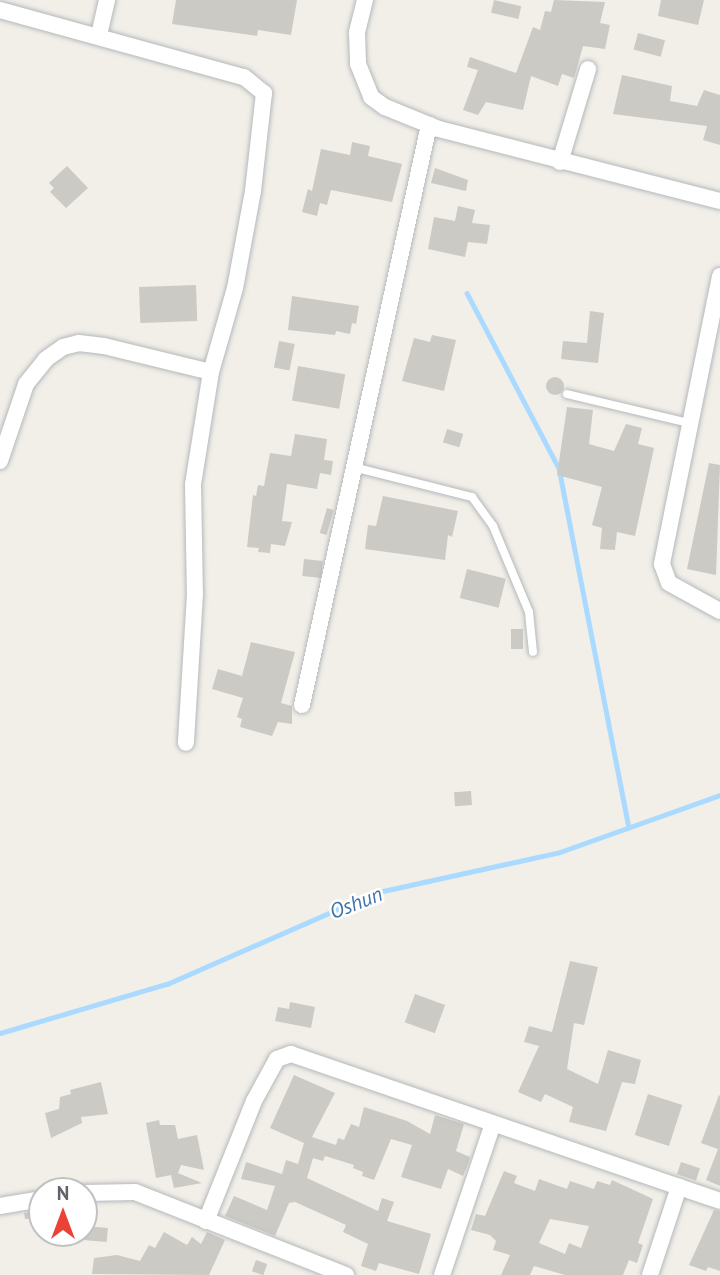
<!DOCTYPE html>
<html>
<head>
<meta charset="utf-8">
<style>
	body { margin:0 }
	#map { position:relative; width:720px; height:1275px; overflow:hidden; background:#f1efe8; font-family:"PT Sans",sans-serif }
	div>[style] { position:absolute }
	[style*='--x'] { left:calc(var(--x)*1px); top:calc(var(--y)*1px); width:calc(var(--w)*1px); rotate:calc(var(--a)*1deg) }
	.stream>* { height:4.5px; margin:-2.25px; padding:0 2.25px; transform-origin:2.25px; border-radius:2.25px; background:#aadaff }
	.building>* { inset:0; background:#cccac5; transform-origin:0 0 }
	.round { border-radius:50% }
	.roads { filter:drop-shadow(0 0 2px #b5b8bc) drop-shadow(0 0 2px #b5b8bc) }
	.service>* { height:8px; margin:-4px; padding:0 4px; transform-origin:4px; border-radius:4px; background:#fff }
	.minor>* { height:16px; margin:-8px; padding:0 8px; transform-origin:8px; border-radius:8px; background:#fff }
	span { translate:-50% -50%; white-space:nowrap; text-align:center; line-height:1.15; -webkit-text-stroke:5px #fff; paint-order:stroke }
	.water-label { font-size:21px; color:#4174aa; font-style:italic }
	.north { position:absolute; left:28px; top:1177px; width:70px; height:70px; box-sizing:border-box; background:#fff; border:2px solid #bfc1c3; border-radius:50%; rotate:0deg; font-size:19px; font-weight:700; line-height:28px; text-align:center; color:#5f6368 }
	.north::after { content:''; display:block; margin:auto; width:24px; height:32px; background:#ea4335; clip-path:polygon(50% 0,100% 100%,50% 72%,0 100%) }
</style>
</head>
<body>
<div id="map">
	<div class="stream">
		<i style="--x:467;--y:293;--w:198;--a:62.3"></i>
		<i style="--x:559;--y:468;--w:366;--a:79"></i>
		<i style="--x:0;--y:1033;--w:174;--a:-16.4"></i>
		<i style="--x:167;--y:984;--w:226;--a:-23.7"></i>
		<i style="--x:374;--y:893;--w:190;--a:-12.4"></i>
		<i style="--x:560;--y:852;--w:170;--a:-19.6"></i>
	</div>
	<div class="building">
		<i style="clip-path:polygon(176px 0,297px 0,291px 35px,258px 30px,257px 36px,172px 24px)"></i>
		<i style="left:494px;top:0;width:28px;height:13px;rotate:13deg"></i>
		<i style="clip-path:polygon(554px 0,605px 2px,600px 23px,610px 25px,605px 49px,583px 46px,574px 78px,562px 74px,558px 86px,531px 76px,523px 110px,486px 102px,478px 115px,463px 110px,478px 70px,467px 67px,470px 57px,516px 73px,533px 27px,540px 30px,545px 11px,551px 12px)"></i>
		<i style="clip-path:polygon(661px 0,704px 0,698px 25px,658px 16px)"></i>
		<i style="left:638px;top:33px;width:28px;height:17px;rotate:15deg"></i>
		<i style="clip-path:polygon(622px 75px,672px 86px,670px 101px,697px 106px,704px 90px,720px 95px,720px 145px,703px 140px,707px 126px,613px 114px)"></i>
		<i style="clip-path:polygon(352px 142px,370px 146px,368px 156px,402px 164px,392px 202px,331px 190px,327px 205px,320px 203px,317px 216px,302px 212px,308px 189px,312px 191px,321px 149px,350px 155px)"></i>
		<i style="clip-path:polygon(67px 166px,88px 188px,66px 208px,50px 192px,54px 188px,49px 183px)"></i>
		<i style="clip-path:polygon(435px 168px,468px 180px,466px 191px,431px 183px)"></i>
		<i style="clip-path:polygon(458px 206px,475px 210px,472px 223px,490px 225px,487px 244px,468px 242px,465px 257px,428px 249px,434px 217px,455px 221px)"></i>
		<i style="left:196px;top:285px;width:36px;height:57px;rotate:88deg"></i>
		<i style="clip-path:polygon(292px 296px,359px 306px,356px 324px,352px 323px,350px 334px,336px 331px,335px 335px,288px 330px)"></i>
		<i style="clip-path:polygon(590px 311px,604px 313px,598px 363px,561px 359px,563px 341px,587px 343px)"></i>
		<i style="clip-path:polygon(432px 335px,456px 340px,444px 391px,402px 381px,414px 338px,430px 342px)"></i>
		<i style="left:279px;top:341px;width:16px;height:27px;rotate:11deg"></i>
		<i style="left:298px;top:366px;width:48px;height:35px;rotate:10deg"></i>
		<i class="round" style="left:546px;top:377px;width:18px;height:18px"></i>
		<i style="clip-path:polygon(567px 407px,593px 410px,589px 444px,614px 451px,626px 424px,642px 428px,638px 444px,654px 448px,635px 536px,617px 532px,615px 550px,600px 549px,602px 528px,592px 525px,602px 487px,557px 475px)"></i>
		<i style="left:447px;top:429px;width:17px;height:14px;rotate:17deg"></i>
		<i style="clip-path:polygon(295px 434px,327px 439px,324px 460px,333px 461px,331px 475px,320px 473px,317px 489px,287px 484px,282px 521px,292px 522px,285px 546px,271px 544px,270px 553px,258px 552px,259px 548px,247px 547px,253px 495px,256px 496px,258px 485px,264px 486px,270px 453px,291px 456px)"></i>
		<i style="clip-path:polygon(709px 463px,720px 465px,716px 575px,687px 569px)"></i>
		<i style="clip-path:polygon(383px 496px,458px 511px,452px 537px,448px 535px,445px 560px,365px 549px,368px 525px,376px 526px)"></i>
		<i style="left:327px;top:508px;width:7px;height:26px;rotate:16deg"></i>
		<i style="left:304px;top:559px;width:19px;height:17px;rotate:6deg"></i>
		<i style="left:467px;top:569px;width:40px;height:30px;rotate:14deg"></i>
		<i style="left:511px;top:629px;width:12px;height:20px"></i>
		<i style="clip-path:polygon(251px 642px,295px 652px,281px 703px,292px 706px,292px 724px,278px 722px,272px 736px,240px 727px,242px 719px,237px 717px,243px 698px,212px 689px,218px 669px,242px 676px)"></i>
		<i style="left:471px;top:791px;width:14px;height:17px;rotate:86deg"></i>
		<i style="clip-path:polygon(570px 961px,598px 967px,584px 1025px,574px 1023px,567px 1069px,598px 1084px,608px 1050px,641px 1060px,635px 1084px,622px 1082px,606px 1131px,569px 1122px,573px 1107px,545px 1094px,541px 1102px,518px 1092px,539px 1046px,524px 1042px,529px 1026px,552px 1032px)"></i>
		<i style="left:415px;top:994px;width:32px;height:30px;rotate:20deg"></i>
		<i style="clip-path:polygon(290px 1002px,315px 1007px,311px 1028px,275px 1021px,278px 1007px,289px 1009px)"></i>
		<i style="clip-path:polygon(294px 1075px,335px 1093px,312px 1137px,336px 1145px,338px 1138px,344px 1140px,351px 1124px,359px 1127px,364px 1107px,407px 1121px,430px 1134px,435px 1115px,464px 1124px,456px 1151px,470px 1157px,469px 1162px,463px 1176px,448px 1169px,441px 1189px,401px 1177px,412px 1145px,391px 1139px,374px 1180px,362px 1176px,363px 1172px,353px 1168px,354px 1165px,325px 1156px,323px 1161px,313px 1158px,307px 1178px,378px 1211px,382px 1198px,394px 1202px,387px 1221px,431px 1234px,419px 1274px,379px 1263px,376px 1271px,361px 1266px,368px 1244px,343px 1232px,346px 1225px,295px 1202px,289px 1203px,275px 1236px,225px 1216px,234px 1196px,267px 1210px,275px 1186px,241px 1179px,246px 1162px,282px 1174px,286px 1160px,298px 1164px,304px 1143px,270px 1128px)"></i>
		<i style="clip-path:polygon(101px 1082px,108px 1114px,81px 1117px,82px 1123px,51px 1138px,45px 1113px,59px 1109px,60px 1097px,71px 1094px,70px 1090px)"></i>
		<i style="left:648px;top:1094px;width:36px;height:43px;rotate:18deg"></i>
		<i style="clip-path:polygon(719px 1095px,720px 1096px,720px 1186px,706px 1180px,718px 1149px,701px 1143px)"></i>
		<i style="clip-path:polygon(159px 1120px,160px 1125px,175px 1125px,178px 1139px,197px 1135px,204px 1170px,181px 1165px,178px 1173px,202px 1183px,174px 1188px,171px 1175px,156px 1178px,146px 1123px)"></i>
		<i style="left:681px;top:1162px;width:20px;height:13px;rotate:18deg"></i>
		<i style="clip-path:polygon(evenodd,504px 1171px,517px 1176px,514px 1183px,535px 1191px,539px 1179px,567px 1189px,570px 1181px,594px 1189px,597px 1181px,610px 1185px,612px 1180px,653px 1199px,638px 1243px,643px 1245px,637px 1263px,629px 1260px,623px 1275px,565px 1275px,534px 1266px,530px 1275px,501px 1275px,510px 1255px,493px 1250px,496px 1241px,490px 1235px,471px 1230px,476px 1214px,485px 1216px,504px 1171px,550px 1219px,589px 1226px,581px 1248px,569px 1243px,565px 1254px,539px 1243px,550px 1219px)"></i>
		<i style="clip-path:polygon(42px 1210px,42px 1218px,25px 1219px,24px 1213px)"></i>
		<i style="clip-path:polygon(714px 1210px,720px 1211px,720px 1271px,708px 1267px,706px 1271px,689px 1265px)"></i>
		<i style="left:84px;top:1226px;width:24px;height:14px;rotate:5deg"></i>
		<i style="clip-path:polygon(164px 1232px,187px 1245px,192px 1237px,201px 1244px,207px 1232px,225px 1240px,209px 1275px,92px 1274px,94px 1258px,117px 1255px,140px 1261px,149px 1245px,155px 1248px)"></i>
		<i style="left:256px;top:1260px;width:12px;height:12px;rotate:20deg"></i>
	</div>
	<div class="roads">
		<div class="service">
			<i style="--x:567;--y:394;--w:125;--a:13.4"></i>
			<i style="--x:357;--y:468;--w:119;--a:14.2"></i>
			<i style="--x:472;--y:497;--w:36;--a:54"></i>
			<i style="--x:493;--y:526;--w:93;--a:67.3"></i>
			<i style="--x:529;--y:612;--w:40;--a:84.3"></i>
		</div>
		<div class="minor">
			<i style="--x:365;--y:0;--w:34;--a:104"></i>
			<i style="--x:357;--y:33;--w:31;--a:88"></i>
			<i style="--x:358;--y:64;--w:35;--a:68"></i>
			<i style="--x:371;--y:97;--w:17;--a:36"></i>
			<i style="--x:385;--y:107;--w:58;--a:22.2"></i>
			<i style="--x:439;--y:129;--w:290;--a:14.4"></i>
			<i style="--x:0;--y:10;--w:253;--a:15.4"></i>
			<i style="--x:244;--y:77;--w:26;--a:39"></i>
			<i style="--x:264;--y:93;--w:99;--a:96.4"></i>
			<i style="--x:253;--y:191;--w:99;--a:100.5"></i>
			<i style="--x:235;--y:288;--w:87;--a:105.9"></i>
			<i style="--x:211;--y:372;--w:113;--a:99.1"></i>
			<i style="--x:193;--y:484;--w:110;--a:89"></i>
			<i style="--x:195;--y:594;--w:149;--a:93.5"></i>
			<i style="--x:99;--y:35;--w:36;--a:-77"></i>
			<i style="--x:560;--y:162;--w:97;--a:-73.2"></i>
			<i style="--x:720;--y:276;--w:294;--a:101.4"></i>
			<i style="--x:662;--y:564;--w:20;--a:70"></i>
			<i style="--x:669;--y:583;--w:58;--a:28.8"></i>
			<i style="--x:0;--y:461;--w:81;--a:-71.3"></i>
			<i style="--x:26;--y:384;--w:32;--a:-51"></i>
			<i style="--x:46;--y:359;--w:21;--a:-35"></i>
			<i style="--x:63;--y:347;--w:16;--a:-14"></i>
			<i style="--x:79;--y:343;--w:25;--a:7"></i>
			<i style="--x:104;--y:346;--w:110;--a:13.7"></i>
			<i style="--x:302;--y:705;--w:594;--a:-77.65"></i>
			<i style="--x:84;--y:1193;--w:51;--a:-1.1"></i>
			<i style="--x:135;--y:1192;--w:227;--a:21.5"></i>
			<i style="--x:0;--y:1206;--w:43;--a:-9.5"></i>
			<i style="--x:206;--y:1221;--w:129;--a:-68.2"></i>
			<i style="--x:254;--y:1101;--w:48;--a:-61.3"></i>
			<i style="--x:277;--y:1059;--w:15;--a:-20"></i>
			<i style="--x:291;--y:1054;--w:453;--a:18.9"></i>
			<i style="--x:442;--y:1275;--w:157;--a:-71.4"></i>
			<i style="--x:650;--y:1275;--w:93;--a:-71.8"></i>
		</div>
	</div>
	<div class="water-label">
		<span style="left:356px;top:903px;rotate:-21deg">Oshun</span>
	</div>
	<div class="north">N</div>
</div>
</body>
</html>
